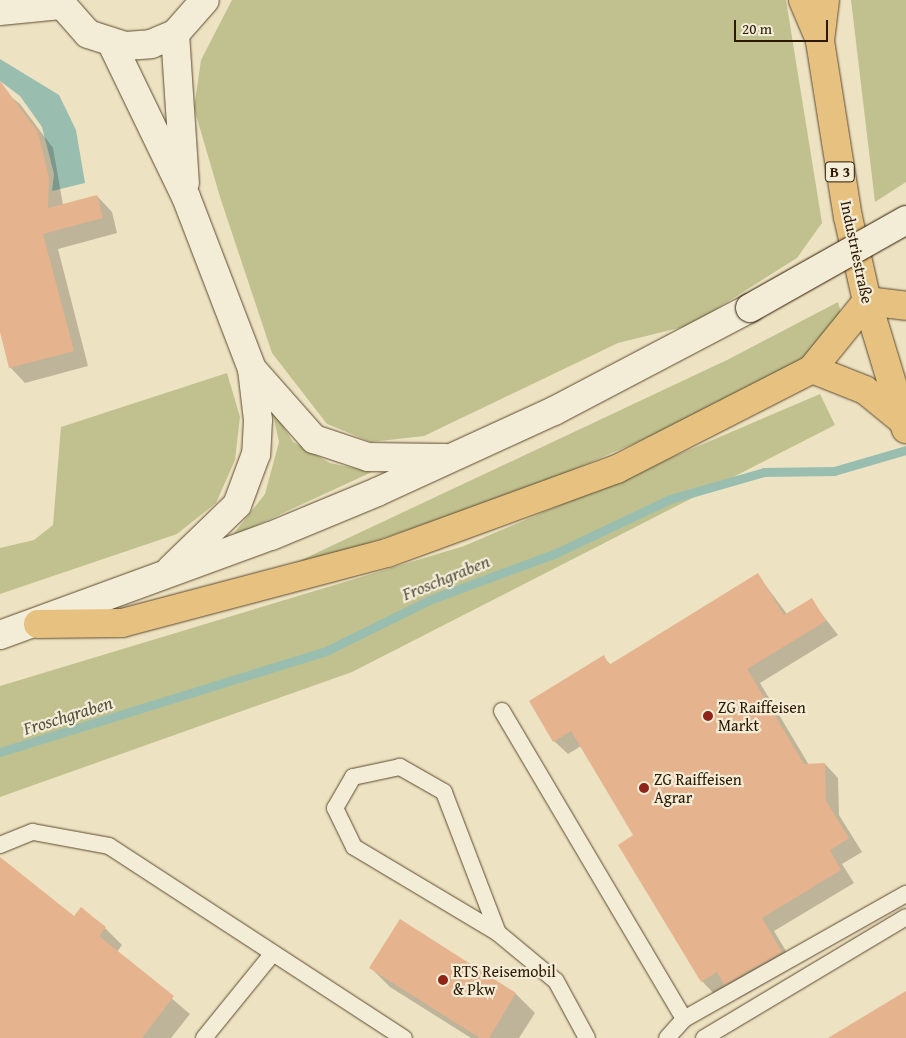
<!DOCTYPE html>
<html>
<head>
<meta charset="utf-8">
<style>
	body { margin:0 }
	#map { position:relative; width:906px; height:1038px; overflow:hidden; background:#ede2c1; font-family:"Gentium Book Plus",serif }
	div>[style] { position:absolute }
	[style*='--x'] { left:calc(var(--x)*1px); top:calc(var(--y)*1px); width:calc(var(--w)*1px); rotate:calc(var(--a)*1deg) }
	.green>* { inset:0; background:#c0c18e }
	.water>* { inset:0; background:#99beb0 }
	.shadow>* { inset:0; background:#0003 }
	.stream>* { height:9px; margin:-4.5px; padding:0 4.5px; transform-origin:4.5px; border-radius:4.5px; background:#99beb0 }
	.building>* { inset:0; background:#e5b38d }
	.roads { filter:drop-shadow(0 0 1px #5d4a30) drop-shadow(0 0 1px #5d4a30) }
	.service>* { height:16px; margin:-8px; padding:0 8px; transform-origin:8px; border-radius:8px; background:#f3ecd7 }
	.minor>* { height:28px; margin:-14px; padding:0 14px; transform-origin:14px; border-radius:14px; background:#f3ecd7 }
	.secondary>* { height:28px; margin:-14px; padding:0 14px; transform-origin:14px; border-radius:14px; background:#f3ecd7 }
	.primary>* { height:28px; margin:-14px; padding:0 14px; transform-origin:14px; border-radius:14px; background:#e6c180 }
	.bridges { filter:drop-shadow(0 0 1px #2d1800) drop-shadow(0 0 1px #2d1800) }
	.secondary-bridge>* { height:28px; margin:-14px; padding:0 14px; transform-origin:14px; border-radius:14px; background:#f3ecd7 }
	.dots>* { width:14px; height:14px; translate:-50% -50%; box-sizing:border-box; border:2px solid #f3ecd7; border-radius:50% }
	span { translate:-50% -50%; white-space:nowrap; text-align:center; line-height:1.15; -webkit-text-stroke:4.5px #f3ecd7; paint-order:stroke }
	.shield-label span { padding:1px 4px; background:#f3ecd7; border:1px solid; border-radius:4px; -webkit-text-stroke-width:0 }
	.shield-label { font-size:15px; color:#2d1800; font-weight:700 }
	.street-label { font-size:16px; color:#2d1800 }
	.poi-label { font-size:16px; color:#2d1800 }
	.left { translate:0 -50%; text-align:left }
	.water-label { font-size:18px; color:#53523e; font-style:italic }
	.scale { position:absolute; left:734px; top:20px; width:94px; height:22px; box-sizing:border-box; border:2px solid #2d1800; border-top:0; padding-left:6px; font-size:15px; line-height:18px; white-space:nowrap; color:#2d1800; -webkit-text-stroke:4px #f3ecd7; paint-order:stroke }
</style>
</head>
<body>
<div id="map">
	<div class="green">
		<i style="clip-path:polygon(232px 0,786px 0,822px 223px,797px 258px,691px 325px,618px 343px,424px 436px,371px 442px,327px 424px,272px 353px,220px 197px,194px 108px,201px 60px)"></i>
		<i style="clip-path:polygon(851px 0,906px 0,906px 182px,875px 202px)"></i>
		<i style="clip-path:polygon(838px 302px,844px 324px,780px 380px,524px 491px,261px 579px,727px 360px)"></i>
		<i style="clip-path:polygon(227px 373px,240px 417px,235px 460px,216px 503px,177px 534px,0 594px,0 548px,34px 540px,53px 525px,61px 427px)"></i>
		<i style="clip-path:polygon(820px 394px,835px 425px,352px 672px,0 797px,0 686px,464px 546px)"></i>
		<i style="clip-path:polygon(271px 406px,293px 442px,330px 463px,372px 472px,231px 537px,265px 494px,279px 442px)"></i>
	</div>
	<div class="water">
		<i style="clip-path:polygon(0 59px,59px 95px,76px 130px,85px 183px,52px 191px,54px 174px,42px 127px,20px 96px,0 81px)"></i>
	</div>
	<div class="shadow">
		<i style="clip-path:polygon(0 88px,20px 104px,53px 148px,63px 205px,97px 196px,112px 212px,117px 233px,58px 249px,88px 366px,25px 383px,10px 367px,0 327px)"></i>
		<i style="clip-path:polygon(758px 575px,787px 614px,811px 600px,838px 635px,760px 683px,809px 765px,825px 764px,838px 778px,839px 815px,862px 852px,842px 864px,854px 883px,774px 931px,795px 966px,739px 998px,729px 987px,715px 995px,702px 981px,635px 835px,581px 746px,568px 754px,554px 741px,603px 657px,611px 665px)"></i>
		<i style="clip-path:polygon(0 859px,74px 918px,105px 928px,122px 945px,117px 952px,190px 1014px,171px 1038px,0 1038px)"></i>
		<i style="clip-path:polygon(400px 921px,516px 994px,535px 1013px,519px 1038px,471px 1038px,390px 987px,371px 968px)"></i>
	</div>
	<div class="stream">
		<i style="--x:0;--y:752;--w:339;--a:-17.2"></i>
		<i style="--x:324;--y:652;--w:117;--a:-26.3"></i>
		<i style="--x:429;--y:600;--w:135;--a:-20.3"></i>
		<i style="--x:556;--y:553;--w:126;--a:-25.3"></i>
		<i style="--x:670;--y:499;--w:98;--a:-16"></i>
		<i style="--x:764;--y:472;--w:70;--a:-0.8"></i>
		<i style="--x:834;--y:471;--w:75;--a:-16.3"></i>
	</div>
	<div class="building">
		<i style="clip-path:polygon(0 81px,38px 132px,49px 178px,48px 208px,97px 195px,103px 218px,43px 234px,74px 351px,9px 368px,0 332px)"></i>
		<i style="clip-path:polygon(758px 573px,784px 615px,812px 598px,826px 621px,747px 669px,804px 764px,825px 763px,826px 801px,849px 838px,830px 850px,841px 870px,762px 918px,782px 952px,724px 985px,717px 972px,701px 982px,618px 845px,633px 835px,571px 731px,553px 742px,529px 701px,604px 655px,609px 665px)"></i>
		<i style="clip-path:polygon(0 857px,74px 916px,81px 907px,93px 917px,106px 927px,99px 936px,174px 996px,142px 1038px,0 1038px)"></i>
		<i style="clip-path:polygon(400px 919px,516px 993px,489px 1038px,480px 1038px,369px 968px)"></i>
		<i style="clip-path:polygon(906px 991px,906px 1038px,828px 1038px)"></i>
	</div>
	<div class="roads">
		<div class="service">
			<i style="--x:502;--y:711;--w:358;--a:59.4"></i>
			<i style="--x:0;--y:845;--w:35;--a:-22"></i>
			<i style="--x:33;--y:832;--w:77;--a:10.4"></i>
			<i style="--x:109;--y:846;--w:352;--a:33.1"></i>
			<i style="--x:498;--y:933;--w:151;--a:-111"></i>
			<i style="--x:444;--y:792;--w:51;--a:-150.4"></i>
			<i style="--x:400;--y:767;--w:48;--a:168"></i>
			<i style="--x:353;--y:777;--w:36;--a:120"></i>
			<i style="--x:335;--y:808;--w:43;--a:64"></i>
			<i style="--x:354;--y:847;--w:168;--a:30.8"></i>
			<i style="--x:498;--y:933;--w:75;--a:39.6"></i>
			<i style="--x:556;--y:981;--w:65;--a:61.5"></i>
			<i style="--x:204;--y:1038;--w:109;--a:-50.9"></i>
			<i style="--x:667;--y:1038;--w:25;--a:-48"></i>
			<i style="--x:684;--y:1019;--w:255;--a:-29.4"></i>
			<i style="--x:704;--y:1038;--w:235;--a:-30.9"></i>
		</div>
		<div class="minor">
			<i style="--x:0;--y:11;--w:61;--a:-5.6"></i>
		</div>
		<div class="secondary">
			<i style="--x:58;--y:0;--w:45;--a:48.6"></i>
			<i style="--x:88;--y:34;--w:39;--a:18"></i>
			<i style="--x:125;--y:46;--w:26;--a:-4"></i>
			<i style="--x:151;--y:44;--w:26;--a:-23"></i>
			<i style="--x:175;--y:34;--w:45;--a:-48.6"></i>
			<i style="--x:175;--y:34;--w:149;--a:86.2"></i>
			<i style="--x:112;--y:44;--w:170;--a:64.2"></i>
			<i style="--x:186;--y:197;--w:184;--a:69"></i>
			<i style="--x:252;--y:369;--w:51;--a:83.3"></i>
			<i style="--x:258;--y:420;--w:34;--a:93"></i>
			<i style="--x:256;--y:454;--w:54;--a:110.4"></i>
			<i style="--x:237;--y:505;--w:92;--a:135.9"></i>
			<i style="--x:252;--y:369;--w:94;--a:48.5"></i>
			<i style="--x:314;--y:439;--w:57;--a:18.4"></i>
			<i style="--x:368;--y:457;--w:77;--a:0.7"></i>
			<i style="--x:0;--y:635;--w:289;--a:-20.1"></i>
			<i style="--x:271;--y:536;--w:115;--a:-22.5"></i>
			<i style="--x:377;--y:492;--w:195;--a:-24.6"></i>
			<i style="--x:554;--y:411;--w:221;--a:-27.7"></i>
		</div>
		<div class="primary">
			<i style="--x:803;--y:0;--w:43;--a:67"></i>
			<i style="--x:825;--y:0;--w:41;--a:97"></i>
			<i style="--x:820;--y:41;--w:178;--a:81"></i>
			<i style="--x:848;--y:217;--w:86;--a:77.3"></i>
			<i style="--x:867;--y:301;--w:134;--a:73.1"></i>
			<i style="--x:867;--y:301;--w:39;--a:7"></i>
			<i style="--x:812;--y:369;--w:57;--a:21.6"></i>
			<i style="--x:865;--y:390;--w:49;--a:39.2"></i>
			<i style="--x:38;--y:624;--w:84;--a:-0.7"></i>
			<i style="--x:122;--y:623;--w:274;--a:-14.8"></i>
			<i style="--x:387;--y:553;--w:245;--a:-20.1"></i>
			<i style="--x:617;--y:469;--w:219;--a:-27.1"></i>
			<i style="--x:812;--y:369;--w:87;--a:-51"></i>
		</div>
	</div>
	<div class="bridges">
		<div class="secondary-bridge">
			<i style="--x:750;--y:308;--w:179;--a:-29.4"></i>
		</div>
	</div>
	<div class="dots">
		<i style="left:708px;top:716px;background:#8f2418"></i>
		<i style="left:644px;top:788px;background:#8f2418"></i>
		<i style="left:443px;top:980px;background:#8f2418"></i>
	</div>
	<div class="shield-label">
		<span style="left:840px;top:172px">B 3</span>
	</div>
	<div class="street-label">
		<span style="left:857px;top:252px;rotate:78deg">Industriestraße</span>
	</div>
	<div class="poi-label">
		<span class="left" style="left:718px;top:716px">ZG Raiffeisen<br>Markt</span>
		<span class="left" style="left:654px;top:788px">ZG Raiffeisen<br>Agrar</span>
		<span class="left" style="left:453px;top:980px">RTS Reisemobil<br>&amp; Pkw</span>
	</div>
	<div class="water-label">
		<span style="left:446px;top:578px;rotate:-22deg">Froschgraben</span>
		<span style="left:68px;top:716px;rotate:-17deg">Froschgraben</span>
	</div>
	<div class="scale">20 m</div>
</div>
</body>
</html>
